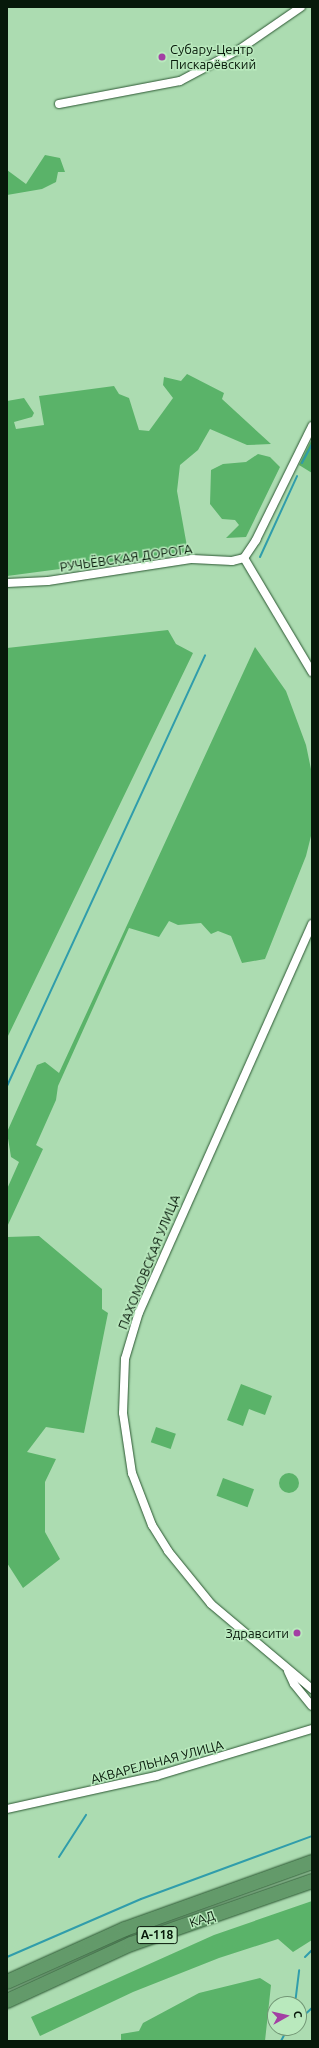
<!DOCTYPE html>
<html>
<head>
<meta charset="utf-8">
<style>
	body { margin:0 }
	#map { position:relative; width:319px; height:2048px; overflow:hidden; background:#acdcb1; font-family:Ubuntu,sans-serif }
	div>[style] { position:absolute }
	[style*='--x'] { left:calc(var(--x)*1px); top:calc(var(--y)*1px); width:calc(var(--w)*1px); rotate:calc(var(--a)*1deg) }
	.green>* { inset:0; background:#5ab369; transform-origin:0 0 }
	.round { border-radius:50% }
	.stream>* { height:2px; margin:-1px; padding:0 1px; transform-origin:1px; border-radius:1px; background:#309dab }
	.roads { filter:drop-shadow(0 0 1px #2b5732) drop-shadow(0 0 1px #2b5732) }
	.minor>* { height:8px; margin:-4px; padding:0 4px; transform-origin:4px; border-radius:4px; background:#fff }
	.motorway>* { height:14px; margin:-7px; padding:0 7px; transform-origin:7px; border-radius:7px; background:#639a6a }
	.dots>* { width:11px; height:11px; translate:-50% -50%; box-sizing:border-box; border:2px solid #b9e9bd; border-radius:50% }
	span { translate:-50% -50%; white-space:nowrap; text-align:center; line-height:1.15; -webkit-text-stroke:3px #b9e9bd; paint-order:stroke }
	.shield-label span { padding:1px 3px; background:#b9e9bd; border:1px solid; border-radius:3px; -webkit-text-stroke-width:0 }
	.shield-label { font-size:12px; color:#07190a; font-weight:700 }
	.poi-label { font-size:13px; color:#07190a }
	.left { translate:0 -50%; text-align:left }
	.right { translate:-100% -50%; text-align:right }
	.street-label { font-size:13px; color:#07190a }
	.frame { position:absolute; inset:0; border:8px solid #07190a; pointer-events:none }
	.north { position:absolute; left:267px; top:1996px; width:40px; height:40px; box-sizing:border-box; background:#b9e9bd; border:1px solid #729675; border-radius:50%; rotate:82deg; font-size:11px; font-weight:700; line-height:16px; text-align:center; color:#07190a }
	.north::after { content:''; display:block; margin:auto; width:14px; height:18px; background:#a33fa4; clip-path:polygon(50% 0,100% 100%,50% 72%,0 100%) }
</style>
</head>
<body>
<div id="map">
	<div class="green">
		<i style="clip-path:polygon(45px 155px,60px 158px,65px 172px,58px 172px,56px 182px,42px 189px,7px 195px,7px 170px,26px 184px)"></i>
		<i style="clip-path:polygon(187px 374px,224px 393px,222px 399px,271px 444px,247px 445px,210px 429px,198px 450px,180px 465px,177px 491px,188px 552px,7px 576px,7px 401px,24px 398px,34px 413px,32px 417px,14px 422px,16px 429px,44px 425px,39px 396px,114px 386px,119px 394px,129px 398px,139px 430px,149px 431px,173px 398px,163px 385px,164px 377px,181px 381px)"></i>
		<i style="clip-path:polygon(312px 439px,312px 473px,299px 465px)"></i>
		<i style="clip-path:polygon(258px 454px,270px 457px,280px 467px,246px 537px,226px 538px,239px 525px,235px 520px,222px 519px,210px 504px,211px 470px,223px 464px,246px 462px)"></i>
		<i style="clip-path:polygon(168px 630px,176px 644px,193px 653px,7px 1038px,7px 648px)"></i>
		<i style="clip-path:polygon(255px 647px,286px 691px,306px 745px,312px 774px,312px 832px,306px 856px,265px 959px,242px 963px,231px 936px,218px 931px,211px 934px,201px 923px,178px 925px,169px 921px,159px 937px,129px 928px,58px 1086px,56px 1100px,36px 1145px,43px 1149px,7px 1227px,7px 1189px,19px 1162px,11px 1157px,7px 1132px,37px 1065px,45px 1062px,59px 1073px)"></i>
		<i style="clip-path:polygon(39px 1236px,102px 1289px,102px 1309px,108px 1313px,84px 1433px,46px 1427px,27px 1452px,56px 1459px,45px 1482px,45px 1532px,60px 1559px,23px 1588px,7px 1563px,7px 1237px)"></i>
		<i style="clip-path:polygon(241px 1384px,272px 1396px,265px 1415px,249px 1409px,243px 1426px,227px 1420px)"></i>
		<i style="left:156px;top:1427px;width:21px;height:16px;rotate:19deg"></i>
		<i class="round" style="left:279px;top:1473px;width:20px;height:20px"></i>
		<i style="left:223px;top:1478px;width:33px;height:19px;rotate:20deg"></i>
		<i style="clip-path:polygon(312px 1901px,312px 1940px,293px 1952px,278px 1939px,219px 1958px,133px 1992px,40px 2036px,31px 2017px,214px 1935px)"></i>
		<i style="clip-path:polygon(260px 1978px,271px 1985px,265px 2041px,121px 2041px,121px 2034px,139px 2031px,143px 2023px,199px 1993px)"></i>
	</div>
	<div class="stream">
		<i style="--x:302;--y:463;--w:21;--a:-62"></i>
		<i style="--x:260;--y:557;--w:89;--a:-65.4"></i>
		<i style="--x:7;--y:1086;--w:474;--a:-65.3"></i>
		<i style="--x:59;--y:1857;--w:50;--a:-57.3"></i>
		<i style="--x:7;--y:1957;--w:146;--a:-23.4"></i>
		<i style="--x:141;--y:1899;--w:182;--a:-20.2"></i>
		<i style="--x:305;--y:1957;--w:10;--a:-45"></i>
		<i style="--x:295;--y:2004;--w:34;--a:-83"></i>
		<i style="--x:299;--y:2020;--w:18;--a:-43"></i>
		<i style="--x:281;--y:2041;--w:15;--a:-62"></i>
	</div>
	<div class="roads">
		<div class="minor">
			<i style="--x:59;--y:104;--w:123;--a:-10.8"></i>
			<i style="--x:180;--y:81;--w:68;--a:-28.1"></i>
			<i style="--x:240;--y:49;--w:74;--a:-34.5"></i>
			<i style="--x:244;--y:558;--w:133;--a:59.2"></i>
			<i style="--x:7;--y:583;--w:41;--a:-2.8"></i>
			<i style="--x:48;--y:581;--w:146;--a:-8.7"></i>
			<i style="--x:192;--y:559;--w:40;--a:2.9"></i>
			<i style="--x:232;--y:561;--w:12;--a:-14"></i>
			<i style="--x:244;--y:558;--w:22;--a:-56"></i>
			<i style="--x:256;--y:540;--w:127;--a:-63.8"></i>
			<i style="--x:312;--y:924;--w:425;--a:114"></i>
			<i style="--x:139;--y:1312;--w:49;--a:106.6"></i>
			<i style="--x:125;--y:1359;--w:54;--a:92.1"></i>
			<i style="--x:123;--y:1413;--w:61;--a:81.5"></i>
			<i style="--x:132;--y:1473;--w:56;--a:69"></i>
			<i style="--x:152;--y:1525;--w:31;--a:58"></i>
			<i style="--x:168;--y:1551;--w:68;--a:50.9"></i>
			<i style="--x:211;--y:1604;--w:132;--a:40.1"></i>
			<i style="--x:288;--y:1671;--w:14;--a:65"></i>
			<i style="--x:294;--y:1684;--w:28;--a:51"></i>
			<i style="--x:7;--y:1809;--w:153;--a:-12.5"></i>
			<i style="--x:156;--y:1776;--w:163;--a:-16.8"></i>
		</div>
		<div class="motorway">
			<i style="--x:7;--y:1982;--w:129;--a:-24.2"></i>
			<i style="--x:125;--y:1929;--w:199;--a:-19.7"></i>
			<i style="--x:7;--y:2001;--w:136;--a:-24.7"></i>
			<i style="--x:131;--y:1944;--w:192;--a:-19.2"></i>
		</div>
	</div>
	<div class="dots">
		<i style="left:162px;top:57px;background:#a33fa4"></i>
		<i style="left:297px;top:1633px;background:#a33fa4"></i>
	</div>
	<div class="shield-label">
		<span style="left:157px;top:1935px">А-118</span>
	</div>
	<div class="poi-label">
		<span class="left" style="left:170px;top:57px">Субару-Центр<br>Пискарёвский</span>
		<span class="right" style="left:289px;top:1633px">Здравсити</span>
	</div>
	<div class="street-label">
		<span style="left:126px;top:558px;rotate:-8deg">РУЧЬЁВСКАЯ ДОРОГА</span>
		<span style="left:149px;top:1262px;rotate:-68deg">ПАХОМОВСКАЯ УЛИЦА</span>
		<span style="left:157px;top:1762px;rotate:-15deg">АКВАРЕЛЬНАЯ УЛИЦА</span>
		<span style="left:202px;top:1919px;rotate:-19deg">КАД</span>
	</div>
	<div class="frame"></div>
	<div class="north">С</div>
</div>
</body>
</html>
